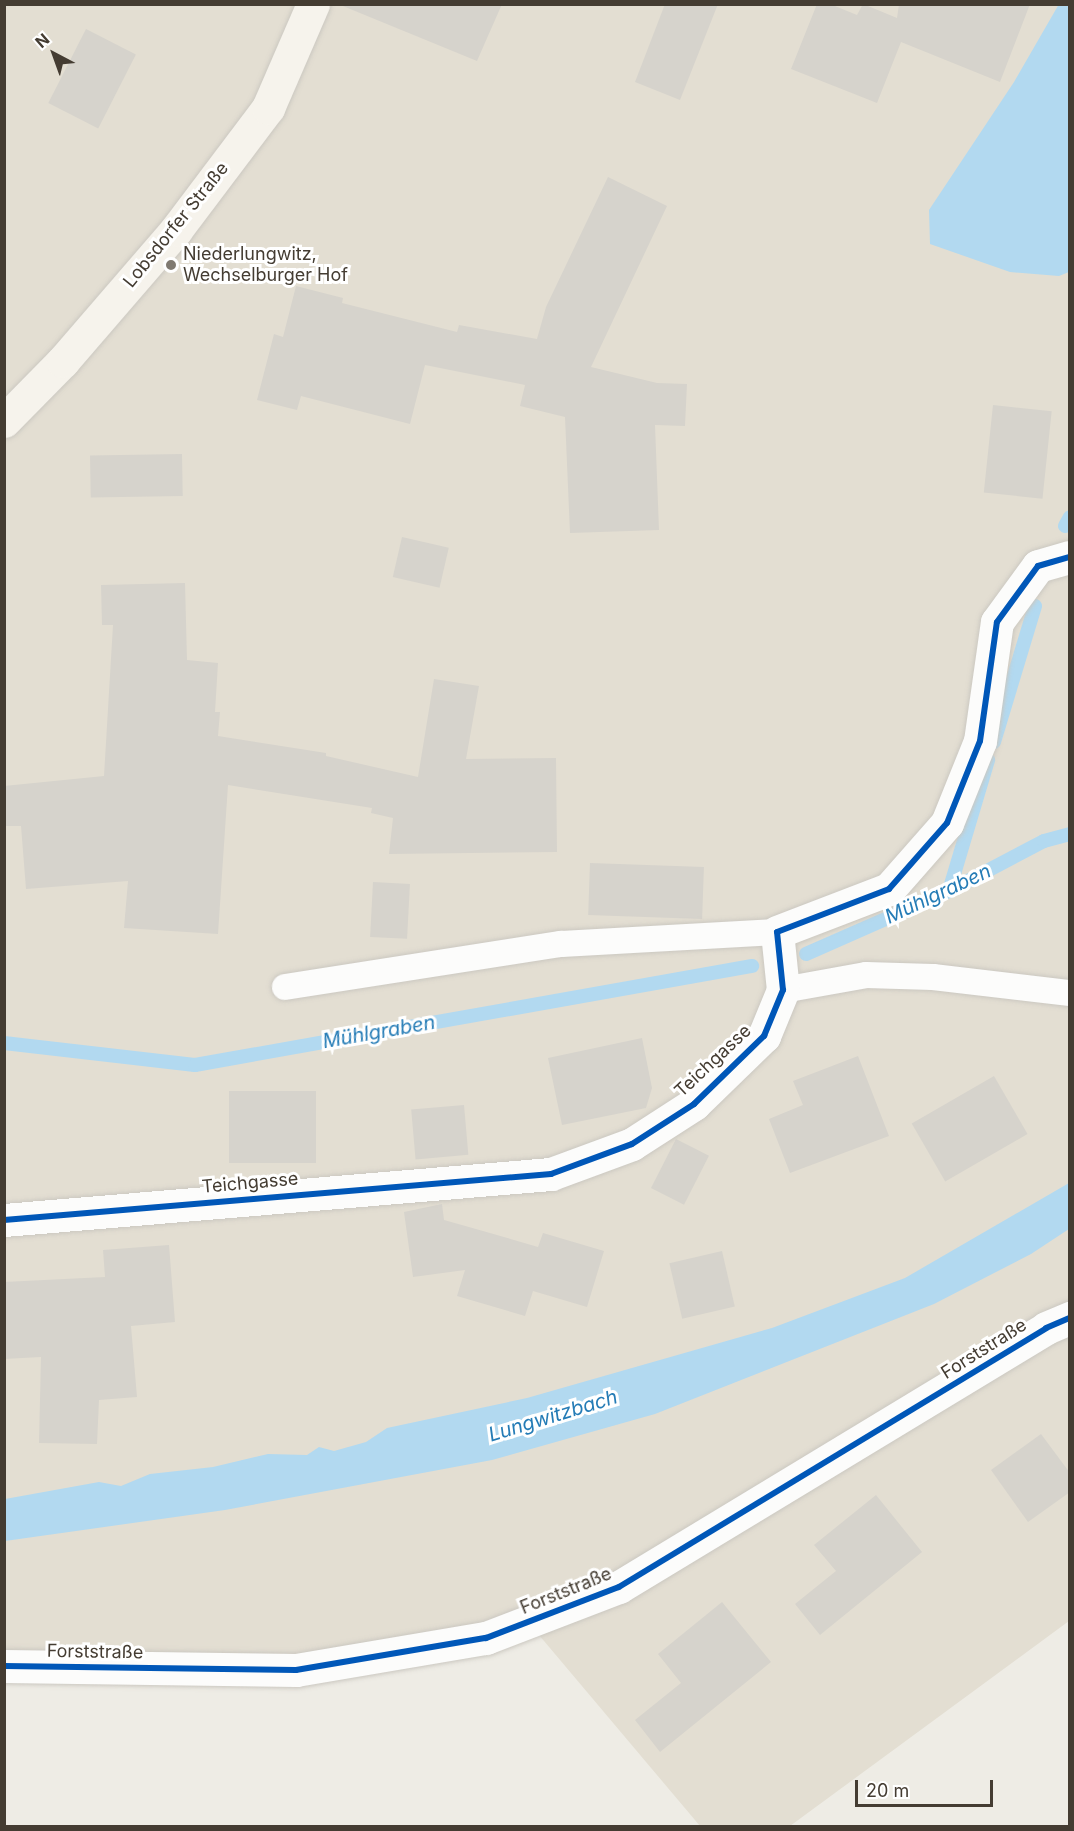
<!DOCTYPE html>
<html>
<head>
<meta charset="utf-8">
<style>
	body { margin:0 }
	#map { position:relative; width:1074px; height:1831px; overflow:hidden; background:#eeece5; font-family:Inter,sans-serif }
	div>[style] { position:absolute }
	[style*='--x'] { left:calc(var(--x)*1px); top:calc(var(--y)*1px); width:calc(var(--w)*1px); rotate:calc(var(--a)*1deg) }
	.residential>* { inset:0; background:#e3ded2 }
	.water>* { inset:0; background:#b2d9f0 }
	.stream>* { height:14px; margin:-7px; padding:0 7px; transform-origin:7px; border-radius:7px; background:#b2d9f0 }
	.building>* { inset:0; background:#d6d3cc; transform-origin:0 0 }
	.roads { filter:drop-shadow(0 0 2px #cbc8c1) drop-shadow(0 0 2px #cbc8c1) }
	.service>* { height:26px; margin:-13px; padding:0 13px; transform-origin:13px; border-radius:13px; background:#fcfcfb }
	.minor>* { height:33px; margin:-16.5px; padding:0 16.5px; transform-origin:16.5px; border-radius:16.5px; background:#fcfcfb }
	.secondary>* { height:33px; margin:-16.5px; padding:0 16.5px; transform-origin:16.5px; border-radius:16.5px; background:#f6f3ec }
	.cycleway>* { height:6px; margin:-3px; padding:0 3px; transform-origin:3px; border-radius:3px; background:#0057b8 }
	.dots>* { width:16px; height:16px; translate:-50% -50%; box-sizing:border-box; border:3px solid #fff; border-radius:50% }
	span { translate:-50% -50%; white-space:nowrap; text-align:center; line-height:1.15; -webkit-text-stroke:6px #fff; paint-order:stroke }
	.street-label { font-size:18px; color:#443c32 }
	.poi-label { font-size:18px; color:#443c32 }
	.left { translate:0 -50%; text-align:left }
	.water-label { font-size:20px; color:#257cb6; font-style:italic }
	.frame { position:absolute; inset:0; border:6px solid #443c32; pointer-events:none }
	.north { position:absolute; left:24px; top:24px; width:60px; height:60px; -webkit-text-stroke:4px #fff; paint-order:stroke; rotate:319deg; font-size:16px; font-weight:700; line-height:24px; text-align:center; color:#443c32 }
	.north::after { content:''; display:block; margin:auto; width:21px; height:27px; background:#443c32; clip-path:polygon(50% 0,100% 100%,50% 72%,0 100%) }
	.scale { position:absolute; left:855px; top:1780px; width:138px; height:27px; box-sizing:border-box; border:3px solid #443c32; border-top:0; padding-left:8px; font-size:18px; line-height:21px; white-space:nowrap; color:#443c32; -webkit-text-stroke:4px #fff; paint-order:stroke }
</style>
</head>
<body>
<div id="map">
	<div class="residential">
		<i style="clip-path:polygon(5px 5px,1069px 5px,1069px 1621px,790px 1826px,700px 1826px,528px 1622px,296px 1670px,5px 1666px)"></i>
	</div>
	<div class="water">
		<i style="clip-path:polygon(1059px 4px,1070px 5px,1069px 272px,1059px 276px,1010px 272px,930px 244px,929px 210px,1014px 82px)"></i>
		<i style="clip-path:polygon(1069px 1183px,1069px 1229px,1031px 1254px,934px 1304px,655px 1414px,492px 1460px,225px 1510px,5px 1541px,5px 1499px,99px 1482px,121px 1486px,150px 1474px,213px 1467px,268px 1454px,307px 1455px,319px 1447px,334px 1451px,366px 1442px,387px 1428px,527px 1398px,772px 1328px,905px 1278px)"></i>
	</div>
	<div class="stream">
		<i style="--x:1065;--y:526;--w:10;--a:-61"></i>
		<i style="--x:994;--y:742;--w:142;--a:-73.2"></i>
		<i style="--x:949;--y:891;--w:137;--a:-73.4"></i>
		<i style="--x:806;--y:954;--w:156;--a:-23.8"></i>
		<i style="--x:949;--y:891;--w:107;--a:-27.8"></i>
		<i style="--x:1044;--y:841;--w:27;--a:-15"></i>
		<i style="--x:4;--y:1043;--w:192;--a:6.6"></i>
		<i style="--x:195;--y:1065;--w:566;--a:-10.08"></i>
	</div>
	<div class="building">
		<i style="clip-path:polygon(338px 4px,502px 4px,477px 61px)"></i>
		<i style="clip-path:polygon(665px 4px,718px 4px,680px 100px,635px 82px)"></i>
		<i style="clip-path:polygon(817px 4px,830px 4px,857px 15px,863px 4px,897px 18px,899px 4px,1030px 4px,1000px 82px,901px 42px,877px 103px,791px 69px)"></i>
		<i style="left:86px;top:29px;width:56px;height:83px;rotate:27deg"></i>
		<i style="clip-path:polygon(608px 177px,667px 206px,591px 367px,657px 383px,687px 384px,685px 426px,655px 425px,659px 530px,570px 533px,565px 417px,520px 406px,525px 385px,425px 365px,410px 424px,301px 396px,297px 410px,257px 400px,274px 334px,283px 337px,296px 286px,343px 298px,342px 303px,457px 332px,459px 325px,537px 339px,546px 307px)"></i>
		<i style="left:993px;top:405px;width:59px;height:88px;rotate:6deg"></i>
		<i style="left:182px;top:454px;width:42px;height:92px;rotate:89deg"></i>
		<i style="left:402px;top:537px;width:48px;height:41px;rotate:13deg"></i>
		<i style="clip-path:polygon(185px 583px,187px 660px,218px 663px,215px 712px,220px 712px,218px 736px,326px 753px,326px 756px,418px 777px,434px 679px,479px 686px,466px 759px,556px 758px,557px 852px,389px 854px,393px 818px,371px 813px,372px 808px,228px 785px,218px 934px,124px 928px,128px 881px,26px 889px,21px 826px,4px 826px,4px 786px,104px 776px,113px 625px,102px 625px,101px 585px)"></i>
		<i style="left:590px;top:863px;width:114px;height:52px;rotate:2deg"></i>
		<i style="left:373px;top:882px;width:37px;height:55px;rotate:3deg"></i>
		<i style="clip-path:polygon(642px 1038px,652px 1088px,646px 1108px,562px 1125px,548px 1058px)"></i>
		<i style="clip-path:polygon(858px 1056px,889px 1136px,790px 1173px,769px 1119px,803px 1105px,793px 1081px)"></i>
		<i style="left:994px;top:1076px;width:67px;height:95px;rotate:60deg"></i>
		<i style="left:229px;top:1091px;width:87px;height:72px"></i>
		<i style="left:464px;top:1105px;width:50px;height:53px;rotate:85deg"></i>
		<i style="left:676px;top:1139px;width:37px;height:55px;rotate:27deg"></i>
		<i style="clip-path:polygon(442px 1204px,444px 1220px,476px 1229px,538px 1247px,543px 1233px,604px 1251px,587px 1307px,533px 1291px,525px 1316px,457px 1296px,465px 1270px,413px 1277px,404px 1212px)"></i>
		<i style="clip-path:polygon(169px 1245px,175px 1322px,131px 1326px,137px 1397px,99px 1400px,97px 1444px,39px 1443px,41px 1357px,4px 1359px,4px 1282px,105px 1277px,103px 1250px)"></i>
		<i style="left:722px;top:1251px;width:57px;height:54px;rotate:77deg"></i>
		<i style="clip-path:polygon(1041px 1434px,1070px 1473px,1070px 1492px,1028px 1522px,991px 1470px)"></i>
		<i style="clip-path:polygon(876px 1495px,922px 1552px,820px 1635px,795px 1604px,836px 1571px,814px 1545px)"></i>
		<i style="clip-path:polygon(722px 1602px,771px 1662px,660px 1752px,635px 1720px,681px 1683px,658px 1654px)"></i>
	</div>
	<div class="roads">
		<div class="service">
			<i style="--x:285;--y:987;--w:279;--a:-8.9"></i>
			<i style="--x:561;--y:944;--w:216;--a:-3.2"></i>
			<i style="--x:783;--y:990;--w:84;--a:-10.2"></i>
			<i style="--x:866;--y:975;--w:67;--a:1.7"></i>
			<i style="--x:933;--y:977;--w:138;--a:6.7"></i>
		</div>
		<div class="minor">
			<i style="--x:4;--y:1220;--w:549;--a:-4.81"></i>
			<i style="--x:551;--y:1174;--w:86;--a:-20.3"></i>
			<i style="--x:632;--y:1144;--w:74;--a:-32.8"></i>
			<i style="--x:694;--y:1104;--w:98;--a:-44.2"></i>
			<i style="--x:764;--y:1036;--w:50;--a:-67.6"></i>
			<i style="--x:783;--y:990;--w:58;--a:-95.9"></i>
			<i style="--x:777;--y:932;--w:120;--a:-21"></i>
			<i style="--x:889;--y:889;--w:88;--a:-48.7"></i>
			<i style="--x:947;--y:823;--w:88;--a:-68.1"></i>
			<i style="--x:980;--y:741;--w:120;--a:-81.9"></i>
			<i style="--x:997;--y:622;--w:69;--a:-53.8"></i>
			<i style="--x:1038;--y:566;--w:33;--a:-16"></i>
			<i style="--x:4;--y:1666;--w:292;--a:0.8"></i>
			<i style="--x:296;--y:1670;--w:193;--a:-9.6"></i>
			<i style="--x:486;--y:1638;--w:142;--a:-21"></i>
			<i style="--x:619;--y:1587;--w:499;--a:-31.2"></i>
			<i style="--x:1046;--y:1328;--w:26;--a:-23"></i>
		</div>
		<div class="secondary">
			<i style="--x:4;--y:421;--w:84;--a:-45.5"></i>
			<i style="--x:63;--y:361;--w:173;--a:-49.2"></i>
			<i style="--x:176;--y:230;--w:153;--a:-53"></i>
			<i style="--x:268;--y:108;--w:113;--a:-66.6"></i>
		</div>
	</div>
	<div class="cycleway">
		<i style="--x:4;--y:1220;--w:549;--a:-4.81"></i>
		<i style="--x:551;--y:1174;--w:86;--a:-20.3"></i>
		<i style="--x:632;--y:1144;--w:74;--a:-32.8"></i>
		<i style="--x:694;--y:1104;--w:98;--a:-44.2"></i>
		<i style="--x:764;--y:1036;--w:50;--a:-67.6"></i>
		<i style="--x:783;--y:990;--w:58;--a:-95.9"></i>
		<i style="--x:777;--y:932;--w:120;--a:-21"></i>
		<i style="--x:889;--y:889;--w:88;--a:-48.7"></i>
		<i style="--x:947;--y:823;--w:88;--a:-68.1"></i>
		<i style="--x:980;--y:741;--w:120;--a:-81.9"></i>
		<i style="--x:997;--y:622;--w:69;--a:-53.8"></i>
		<i style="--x:1038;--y:566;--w:33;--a:-16"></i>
		<i style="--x:4;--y:1666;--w:292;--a:0.8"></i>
		<i style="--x:296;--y:1670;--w:193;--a:-9.6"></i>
		<i style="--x:486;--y:1638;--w:142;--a:-21"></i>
		<i style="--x:619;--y:1587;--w:499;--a:-31.2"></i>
		<i style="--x:1046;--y:1328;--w:26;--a:-23"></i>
	</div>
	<div class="dots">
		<i style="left:171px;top:265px;background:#807a71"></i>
	</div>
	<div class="street-label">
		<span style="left:176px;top:225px;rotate:-51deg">Lobsdorfer Straße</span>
		<span style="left:713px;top:1061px;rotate:-43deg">Teichgasse</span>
		<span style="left:250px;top:1183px;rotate:-5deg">Teichgasse</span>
		<span style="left:984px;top:1349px;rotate:-32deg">Forststraße</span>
		<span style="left:566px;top:1591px;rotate:-22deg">Forststraße</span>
		<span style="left:95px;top:1652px;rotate:1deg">Forststraße</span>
	</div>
	<div class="poi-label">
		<span class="left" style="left:183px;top:265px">Niederlungwitz,<br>Wechselburger Hof</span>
	</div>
	<div class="water-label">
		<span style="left:938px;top:894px;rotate:-25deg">Mühlgraben</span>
		<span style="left:379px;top:1032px;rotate:-10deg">Mühlgraben</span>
		<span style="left:553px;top:1416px;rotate:-17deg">Lungwitzbach</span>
	</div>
	<div class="frame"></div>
	<div class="north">N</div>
	<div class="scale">20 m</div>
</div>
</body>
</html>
